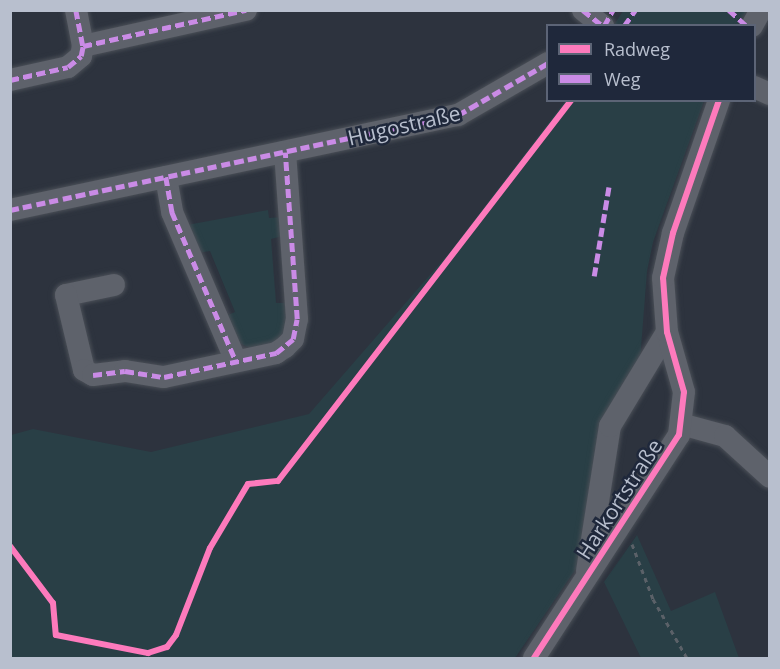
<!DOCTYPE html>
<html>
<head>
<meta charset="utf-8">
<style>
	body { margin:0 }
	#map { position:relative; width:780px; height:669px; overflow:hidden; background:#2d333e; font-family:"Open Sans",sans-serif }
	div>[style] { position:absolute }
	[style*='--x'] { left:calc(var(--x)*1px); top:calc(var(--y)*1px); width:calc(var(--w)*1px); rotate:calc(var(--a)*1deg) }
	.green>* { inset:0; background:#293f46 }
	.path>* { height:3px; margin-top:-1.5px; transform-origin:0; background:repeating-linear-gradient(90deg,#5b6168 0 4.5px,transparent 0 9px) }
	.roads { filter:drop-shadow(0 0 2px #4a4f57) drop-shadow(0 0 2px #4a4f57) }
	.minor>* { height:22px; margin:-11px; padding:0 11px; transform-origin:11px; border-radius:11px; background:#5e626b }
	.quiet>* { height:4.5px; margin-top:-2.25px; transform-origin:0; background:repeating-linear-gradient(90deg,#ca8be6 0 9px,transparent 0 13.5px) }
	.cycleway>* { height:6px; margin:-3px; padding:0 3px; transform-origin:3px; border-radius:3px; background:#fd7abc }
	span { translate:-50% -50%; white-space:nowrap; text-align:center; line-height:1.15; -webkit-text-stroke:5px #1f283b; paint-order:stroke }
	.street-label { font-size:21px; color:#b8bfce }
	.frame { position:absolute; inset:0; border:12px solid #b8bfce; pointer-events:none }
	.legend { position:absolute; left:546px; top:24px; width:210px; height:78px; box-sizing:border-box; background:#1f283b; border:2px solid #5c6476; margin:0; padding:8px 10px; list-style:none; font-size:18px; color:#b8bfce }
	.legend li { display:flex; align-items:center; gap:12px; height:30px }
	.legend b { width:30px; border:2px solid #5c6476 }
</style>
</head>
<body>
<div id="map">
	<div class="green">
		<i style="clip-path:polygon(623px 11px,623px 10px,747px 11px,737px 25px,614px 25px)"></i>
		<i style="clip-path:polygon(565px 101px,704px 101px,653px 242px,647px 271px,640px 361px,584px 557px,515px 658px,11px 658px,11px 435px,33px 429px,151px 452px,309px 414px,449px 253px)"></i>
		<i style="clip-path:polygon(268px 210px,269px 218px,282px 217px,283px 236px,271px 239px,276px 303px,288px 303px,289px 322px,279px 342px,252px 349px,239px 343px,223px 317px,235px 312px,210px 251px,198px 253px,187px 225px)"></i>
		<i style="clip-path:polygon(637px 535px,671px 611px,715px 592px,739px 658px,641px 658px,604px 582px)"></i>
	</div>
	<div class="path">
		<i style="--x:632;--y:544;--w:59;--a:69.1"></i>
		<i style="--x:653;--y:599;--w:68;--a:60"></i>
	</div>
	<div class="roads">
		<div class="minor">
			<i style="--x:76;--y:10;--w:37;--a:79"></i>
			<i style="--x:583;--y:10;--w:26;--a:39"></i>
			<i style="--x:752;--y:26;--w:18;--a:-61"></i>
			<i style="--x:10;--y:80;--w:59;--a:-12.6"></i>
			<i style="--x:68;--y:67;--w:17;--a:-40"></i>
			<i style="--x:81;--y:56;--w:10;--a:-79"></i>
			<i style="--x:83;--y:46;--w:167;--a:-12.5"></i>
			<i style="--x:754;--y:87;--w:17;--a:24"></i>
			<i style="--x:166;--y:177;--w:36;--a:80"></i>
			<i style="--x:172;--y:212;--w:162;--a:66.8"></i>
			<i style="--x:10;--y:210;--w:458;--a:-12"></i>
			<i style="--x:458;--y:115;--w:104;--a:-30"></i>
			<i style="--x:114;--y:285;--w:49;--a:168.2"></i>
			<i style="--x:66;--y:295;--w:77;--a:76.5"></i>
			<i style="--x:84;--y:370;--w:10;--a:29"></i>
			<i style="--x:93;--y:375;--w:32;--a:-7"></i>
			<i style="--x:125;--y:371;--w:39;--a:9"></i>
			<i style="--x:164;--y:377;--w:115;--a:-12.1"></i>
			<i style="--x:276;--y:353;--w:11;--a:-34"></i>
			<i style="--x:285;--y:347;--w:11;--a:-45"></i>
			<i style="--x:293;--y:339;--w:20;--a:-79"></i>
			<i style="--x:297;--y:319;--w:167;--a:-94.1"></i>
			<i style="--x:681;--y:424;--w:46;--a:15.3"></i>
			<i style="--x:725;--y:436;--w:61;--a:42.3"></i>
			<i style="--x:587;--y:571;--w:147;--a:-81"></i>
			<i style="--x:610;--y:426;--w:110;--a:-58.8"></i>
			<i style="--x:534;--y:658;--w:266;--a:-57"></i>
			<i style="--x:679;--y:435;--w:43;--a:-83.4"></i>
			<i style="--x:684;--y:392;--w:62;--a:-105.8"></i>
			<i style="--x:667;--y:332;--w:54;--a:-94.2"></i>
			<i style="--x:663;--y:278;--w:46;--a:-77.5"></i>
			<i style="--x:673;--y:233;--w:141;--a:-70.9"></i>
		</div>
	</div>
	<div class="quiet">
		<i style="--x:76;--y:10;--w:37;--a:79"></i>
		<i style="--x:583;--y:10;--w:26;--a:39"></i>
		<i style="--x:729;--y:10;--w:24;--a:42"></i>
		<i style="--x:604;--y:26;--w:18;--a:-61"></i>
		<i style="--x:624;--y:26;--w:19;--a:-55"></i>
		<i style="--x:10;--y:80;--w:59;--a:-12.6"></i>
		<i style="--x:68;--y:67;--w:17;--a:-40"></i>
		<i style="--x:81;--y:56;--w:10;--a:-79"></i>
		<i style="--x:83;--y:46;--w:167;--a:-12.5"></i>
		<i style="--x:166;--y:177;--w:36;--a:80"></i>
		<i style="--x:172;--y:212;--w:162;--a:66.8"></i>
		<i style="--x:10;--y:210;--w:458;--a:-12"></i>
		<i style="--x:458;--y:115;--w:104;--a:-30"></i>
		<i style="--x:594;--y:276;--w:92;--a:-80.6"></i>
		<i style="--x:93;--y:375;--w:32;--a:-7"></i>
		<i style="--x:125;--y:371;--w:39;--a:9"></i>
		<i style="--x:164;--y:377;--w:115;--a:-12.1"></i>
		<i style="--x:276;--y:353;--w:22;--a:-39"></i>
		<i style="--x:293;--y:339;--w:20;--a:-79"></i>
		<i style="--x:297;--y:319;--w:167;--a:-94.1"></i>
	</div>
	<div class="cycleway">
		<i style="--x:10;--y:546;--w:71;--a:53"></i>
		<i style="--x:53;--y:603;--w:32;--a:85"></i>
		<i style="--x:56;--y:635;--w:94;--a:11.1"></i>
		<i style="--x:148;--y:653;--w:20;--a:-18"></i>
		<i style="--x:167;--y:647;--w:15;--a:-53"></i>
		<i style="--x:176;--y:635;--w:93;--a:-68.7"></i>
		<i style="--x:210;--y:548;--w:74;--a:-59.3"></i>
		<i style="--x:248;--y:484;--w:30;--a:-6"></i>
		<i style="--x:278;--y:481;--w:481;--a:-52.4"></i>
		<i style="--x:534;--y:658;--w:266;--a:-57"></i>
		<i style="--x:679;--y:435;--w:43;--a:-83.4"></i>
		<i style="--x:684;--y:392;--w:62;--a:-105.8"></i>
		<i style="--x:667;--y:332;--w:54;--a:-94.2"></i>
		<i style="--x:663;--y:278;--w:46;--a:-77.5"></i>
		<i style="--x:673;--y:233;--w:141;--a:-70.9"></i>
	</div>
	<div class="street-label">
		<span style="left:404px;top:125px;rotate:-13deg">Hugostraße</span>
		<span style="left:619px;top:499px;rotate:-57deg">Harkortstraße</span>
	</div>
	<div class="frame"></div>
	<ul class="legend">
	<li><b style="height:8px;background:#fd7abc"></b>Radweg</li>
	<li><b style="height:8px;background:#ca8be6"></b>Weg</li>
	</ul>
</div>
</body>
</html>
